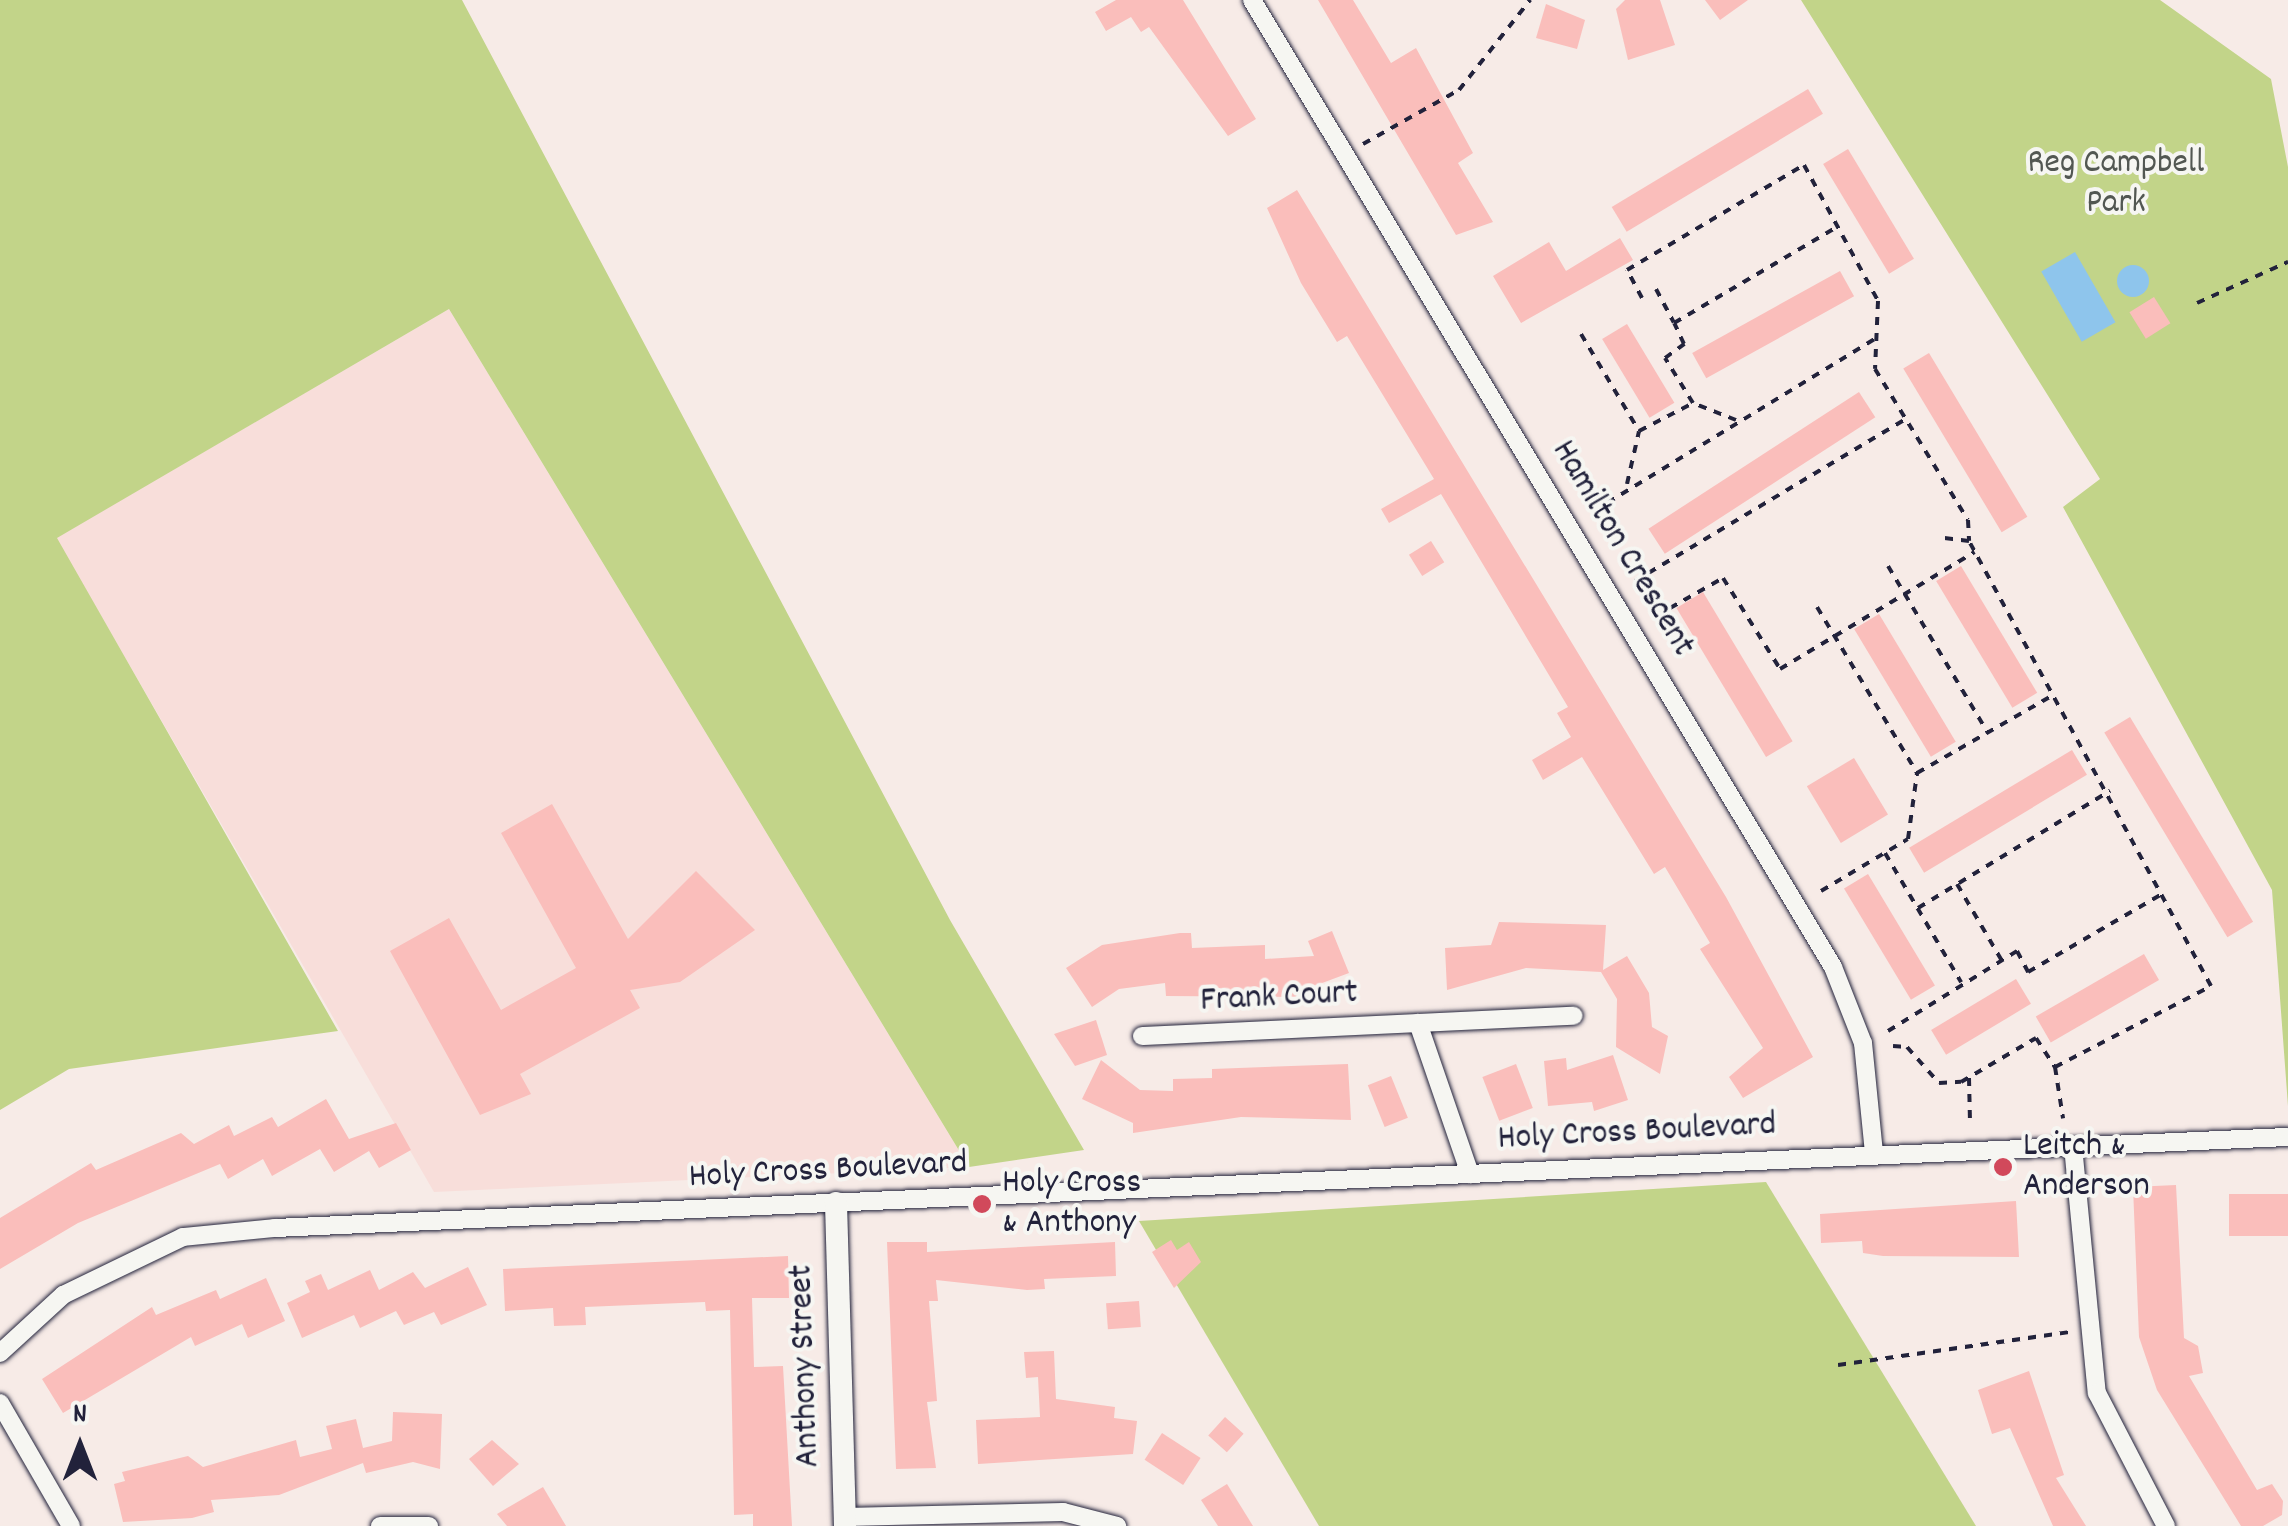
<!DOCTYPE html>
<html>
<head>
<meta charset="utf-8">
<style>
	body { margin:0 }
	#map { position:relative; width:2288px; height:1526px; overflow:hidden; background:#f7ebe7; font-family:Dekko,sans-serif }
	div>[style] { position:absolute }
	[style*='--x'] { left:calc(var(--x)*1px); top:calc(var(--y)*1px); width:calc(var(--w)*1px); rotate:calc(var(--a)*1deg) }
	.built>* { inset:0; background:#f8deda }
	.green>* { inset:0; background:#c2d489 }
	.water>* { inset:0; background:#8ec5ec; transform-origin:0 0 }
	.round { border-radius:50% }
	.building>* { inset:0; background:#fabebb; transform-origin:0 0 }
	.path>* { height:4px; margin-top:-2px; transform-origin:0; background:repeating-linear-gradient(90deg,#22223b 0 8px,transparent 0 16px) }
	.roads { filter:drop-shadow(0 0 2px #22223b) drop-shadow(0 0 2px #22223b) }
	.minor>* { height:18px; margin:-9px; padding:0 9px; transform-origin:9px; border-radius:9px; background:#f6f6f2 }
	.tertiary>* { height:22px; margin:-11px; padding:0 11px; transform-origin:11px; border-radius:11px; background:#f6f6f2 }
	.dots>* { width:28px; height:28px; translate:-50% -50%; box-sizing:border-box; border:5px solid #f6f6f2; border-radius:50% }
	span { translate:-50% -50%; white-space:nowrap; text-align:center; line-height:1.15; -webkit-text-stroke:8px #f6f6f2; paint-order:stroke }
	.park-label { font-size:35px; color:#525752 }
	.street-label { font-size:35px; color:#22223b }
	.poi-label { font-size:35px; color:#22223b }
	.left { translate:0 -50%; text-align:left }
	.north { position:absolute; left:30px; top:1396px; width:100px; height:100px; -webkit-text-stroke:8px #f6f6f2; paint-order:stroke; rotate:0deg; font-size:28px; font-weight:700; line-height:40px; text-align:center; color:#22223b }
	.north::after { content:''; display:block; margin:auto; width:35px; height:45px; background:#22223b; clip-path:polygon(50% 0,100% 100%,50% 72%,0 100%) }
</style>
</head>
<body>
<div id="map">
	<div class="built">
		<i style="clip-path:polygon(449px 309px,969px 1167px,434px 1192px,56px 538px)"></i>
	</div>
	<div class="green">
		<i style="clip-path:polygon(0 0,462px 0,950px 920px,1084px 1150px,969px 1167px,449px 309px,57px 538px,338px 1031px,69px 1069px,0 1110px)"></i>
		<i style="clip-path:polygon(1801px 0,2160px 0,2271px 79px,2288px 167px,2288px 1106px,2272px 890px,2063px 507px,2100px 479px)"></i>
		<i style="clip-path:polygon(1766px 1182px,1976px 1526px,1319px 1526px,1139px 1221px)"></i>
	</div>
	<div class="water">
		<i style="left:2075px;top:252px;width:81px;height:39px;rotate:60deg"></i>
		<i class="round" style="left:2117px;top:265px;width:32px;height:32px"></i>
	</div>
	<div class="building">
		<i style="clip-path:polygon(1116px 0,1183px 0,1256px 119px,1228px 136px,1149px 27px,1141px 32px,1131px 17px,1106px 31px,1095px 12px)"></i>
		<i style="clip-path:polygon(1318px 0,1353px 0,1391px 63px,1416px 48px,1473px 153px,1458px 163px,1493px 222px,1456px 235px)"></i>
		<i style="clip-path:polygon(1625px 0,1660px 0,1675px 45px,1628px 60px,1616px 9px)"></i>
		<i style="clip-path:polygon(1705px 0,1748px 0,1720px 20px)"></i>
		<i style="clip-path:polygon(1546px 4px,1585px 20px,1577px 49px,1536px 38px)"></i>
		<i style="left:1808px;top:89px;width:29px;height:229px;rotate:59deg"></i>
		<i style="left:1848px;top:149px;width:128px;height:29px;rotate:59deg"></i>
		<i style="clip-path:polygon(1297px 190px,1726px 897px,1813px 1057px,1743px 1098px,1729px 1077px,1763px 1048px,1700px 949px,1710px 943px,1665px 867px,1654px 874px,1582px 757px,1543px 780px,1532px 760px,1571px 737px,1557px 713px,1568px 707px,1441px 494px,1389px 523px,1381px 509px,1434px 479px,1347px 336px,1337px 342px,1301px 283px,1267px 208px)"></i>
		<i style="clip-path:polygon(1620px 238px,1633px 260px,1521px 323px,1493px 276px,1549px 242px,1566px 271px)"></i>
		<i style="left:1840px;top:271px;width:29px;height:169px;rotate:61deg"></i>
		<i style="left:2154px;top:297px;width:31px;height:29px;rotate:58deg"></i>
		<i style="left:1627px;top:324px;width:92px;height:29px;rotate:59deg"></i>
		<i style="left:1929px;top:353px;width:191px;height:30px;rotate:59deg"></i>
		<i style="left:1859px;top:392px;width:30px;height:251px;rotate:57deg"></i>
		<i style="left:1431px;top:541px;width:25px;height:26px;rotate:58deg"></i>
		<i style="left:1961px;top:566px;width:148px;height:29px;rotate:59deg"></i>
		<i style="left:1703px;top:592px;width:174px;height:31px;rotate:59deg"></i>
		<i style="left:1879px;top:614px;width:149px;height:29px;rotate:59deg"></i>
		<i style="left:2130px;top:717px;width:239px;height:30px;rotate:59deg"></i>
		<i style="left:2072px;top:750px;width:29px;height:190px;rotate:59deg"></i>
		<i style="left:1854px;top:758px;width:66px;height:55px;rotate:59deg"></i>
		<i style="clip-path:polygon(552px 804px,628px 939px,696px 871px,755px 930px,680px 982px,630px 990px,640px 1008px,520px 1074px,531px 1094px,480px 1115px,390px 951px,449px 918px,501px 1010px,576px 968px,501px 833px)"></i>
		<i style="left:1868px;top:874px;width:130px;height:28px;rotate:59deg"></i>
		<i style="clip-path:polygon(1499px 922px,1606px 925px,1603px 970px,1627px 956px,1649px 993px,1652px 1027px,1668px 1036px,1660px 1074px,1616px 1047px,1617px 999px,1601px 972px,1526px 968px,1447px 990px,1445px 948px,1491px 945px)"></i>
		<i style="clip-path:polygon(1332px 931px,1349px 973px,1306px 989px,1306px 997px,1166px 996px,1165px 983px,1119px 989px,1092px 1007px,1066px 968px,1102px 945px,1180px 933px,1191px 933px,1192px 948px,1265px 945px,1265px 959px,1314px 956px,1308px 941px)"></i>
		<i style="left:2144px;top:954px;width:30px;height:125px;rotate:60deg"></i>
		<i style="left:2016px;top:979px;width:29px;height:99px;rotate:59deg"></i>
		<i style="clip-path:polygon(1096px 1020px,1107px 1055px,1075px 1066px,1054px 1034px)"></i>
		<i style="clip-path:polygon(1613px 1055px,1628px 1100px,1594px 1111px,1592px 1102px,1548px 1106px,1544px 1061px,1566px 1058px,1567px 1070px)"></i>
		<i style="clip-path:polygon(1101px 1060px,1140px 1090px,1173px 1091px,1173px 1079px,1212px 1078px,1212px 1069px,1348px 1064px,1351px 1120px,1241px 1117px,1133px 1133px,1133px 1123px,1082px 1099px)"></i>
		<i style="left:1516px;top:1064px;width:47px;height:36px;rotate:69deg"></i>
		<i style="left:1391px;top:1076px;width:45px;height:25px;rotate:68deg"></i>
		<i style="clip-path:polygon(326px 1099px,349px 1139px,396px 1123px,411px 1150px,379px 1168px,369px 1151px,334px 1172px,320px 1149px,272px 1176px,263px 1159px,228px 1179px,220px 1164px,78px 1223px,0 1269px,0 1218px,91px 1163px,96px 1170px,181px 1133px,194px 1144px,229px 1125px,234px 1136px,272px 1117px,278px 1127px)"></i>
		<i style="clip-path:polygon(2176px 1185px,2184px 1338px,2198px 1346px,2203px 1373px,2189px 1376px,2257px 1490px,2272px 1484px,2283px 1501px,2282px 1515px,2263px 1526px,2241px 1526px,2157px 1390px,2139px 1337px,2133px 1187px)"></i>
		<i style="left:2288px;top:1194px;width:42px;height:59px;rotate:90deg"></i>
		<i style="clip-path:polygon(2016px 1201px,2019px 1257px,1883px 1256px,1863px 1253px,1862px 1241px,1821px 1243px,1820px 1214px)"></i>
		<i style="clip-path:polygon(1171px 1240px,1177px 1250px,1189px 1242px,1201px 1262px,1174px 1288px,1152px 1252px)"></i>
		<i style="clip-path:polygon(887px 1242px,927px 1242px,927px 1252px,1115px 1242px,1116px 1276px,1044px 1279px,1045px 1289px,1027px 1290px,936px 1280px,938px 1301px,929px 1301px,937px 1401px,927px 1402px,936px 1468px,896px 1469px)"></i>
		<i style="clip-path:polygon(788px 1256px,789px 1298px,752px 1298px,754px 1367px,783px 1366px,792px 1526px,753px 1526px,753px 1514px,734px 1515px,730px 1310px,706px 1311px,705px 1302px,585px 1307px,586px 1325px,554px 1326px,553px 1308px,505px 1311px,503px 1269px)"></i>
		<i style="clip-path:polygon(468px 1267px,487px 1305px,441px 1325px,434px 1312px,404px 1325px,396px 1311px,360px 1328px,354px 1315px,302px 1338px,287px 1303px,310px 1292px,305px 1281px,321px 1274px,328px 1290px,370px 1270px,379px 1290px,413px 1272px,425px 1288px)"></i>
		<i style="clip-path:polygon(266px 1278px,285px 1321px,248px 1338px,242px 1324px,195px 1346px,191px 1337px,63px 1413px,42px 1379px,152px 1307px,156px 1315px,216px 1290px,220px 1299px)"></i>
		<i style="left:1139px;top:1301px;width:26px;height:33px;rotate:86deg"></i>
		<i style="clip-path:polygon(1054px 1351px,1056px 1399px,1115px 1407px,1114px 1418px,1137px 1421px,1133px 1454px,978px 1464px,976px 1420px,1040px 1417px,1038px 1377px,1026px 1378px,1024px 1352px)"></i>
		<i style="clip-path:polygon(2029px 1371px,2064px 1475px,2056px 1478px,2086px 1526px,2053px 1526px,2010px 1428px,1992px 1434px,1978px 1390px)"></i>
		<i style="clip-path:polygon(393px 1412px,442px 1414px,440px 1469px,413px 1462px,366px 1473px,363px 1463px,279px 1495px,211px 1500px,214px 1512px,192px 1518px,123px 1522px,114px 1484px,125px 1481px,122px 1472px,188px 1456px,203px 1467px,296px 1440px,300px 1457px,332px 1449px,326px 1426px,356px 1419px,363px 1448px,392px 1441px)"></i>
		<i style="left:1225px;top:1417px;width:25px;height:25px;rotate:42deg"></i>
		<i style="left:1162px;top:1433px;width:46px;height:32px;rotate:33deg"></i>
		<i style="clip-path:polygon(492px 1440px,519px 1464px,493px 1486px,469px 1459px)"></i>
		<i style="clip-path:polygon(1227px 1484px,1253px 1526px,1218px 1526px,1201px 1500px)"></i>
		<i style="clip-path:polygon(543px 1487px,566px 1526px,507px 1526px,497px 1514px)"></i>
	</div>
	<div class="path">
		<i style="--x:1363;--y:144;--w:110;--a:-29.4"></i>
		<i style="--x:1459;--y:90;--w:115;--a:-51.7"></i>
		<i style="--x:1656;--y:289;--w:38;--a:62"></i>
		<i style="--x:1642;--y:298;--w:32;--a:-118"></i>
		<i style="--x:1627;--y:270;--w:206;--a:-30.7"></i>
		<i style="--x:1804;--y:165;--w:155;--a:61.4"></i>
		<i style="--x:1878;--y:301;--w:68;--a:92.5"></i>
		<i style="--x:1875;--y:369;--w:177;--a:58.4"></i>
		<i style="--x:1968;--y:520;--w:21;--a:87"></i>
		<i style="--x:2197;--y:303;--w:100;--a:-24.3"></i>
		<i style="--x:1581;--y:334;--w:113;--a:59.1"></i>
		<i style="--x:1736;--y:420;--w:46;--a:-158.4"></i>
		<i style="--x:1693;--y:403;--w:53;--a:-121.9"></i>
		<i style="--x:1665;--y:358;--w:24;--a:-36"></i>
		<i style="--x:1684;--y:344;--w:23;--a:-115"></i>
		<i style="--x:1674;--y:323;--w:189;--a:-30.5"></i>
		<i style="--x:1627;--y:484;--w:54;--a:-77.2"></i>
		<i style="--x:1639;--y:431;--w:61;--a:-27.4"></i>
		<i style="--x:1594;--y:511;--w:331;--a:-31.5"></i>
		<i style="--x:1888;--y:566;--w:195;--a:59.1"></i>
		<i style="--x:1635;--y:581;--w:316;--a:-30.9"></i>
		<i style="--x:1817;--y:607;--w:194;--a:58.9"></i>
		<i style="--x:1917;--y:773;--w:159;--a:-29.8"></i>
		<i style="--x:1656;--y:616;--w:77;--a:-29.6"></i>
		<i style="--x:1723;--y:578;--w:107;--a:57.9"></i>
		<i style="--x:1780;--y:669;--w:227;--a:-31"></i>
		<i style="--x:1885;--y:853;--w:150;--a:59.5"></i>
		<i style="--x:1957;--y:884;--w:89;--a:59.7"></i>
		<i style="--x:1821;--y:891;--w:101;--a:-30.9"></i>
		<i style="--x:1908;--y:839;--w:67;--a:-82.2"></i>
		<i style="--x:1918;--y:908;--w:225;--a:-31.4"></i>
		<i style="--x:1888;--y:1031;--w:152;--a:-31.8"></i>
		<i style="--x:2017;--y:951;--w:24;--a:62"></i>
		<i style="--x:2028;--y:972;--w:157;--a:-30.2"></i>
		<i style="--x:1893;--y:1046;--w:14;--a:4"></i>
		<i style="--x:1907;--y:1047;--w:48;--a:48.4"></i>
		<i style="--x:1939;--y:1083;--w:22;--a:-3"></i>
		<i style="--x:1961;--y:1082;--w:87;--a:-30.4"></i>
		<i style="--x:2036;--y:1038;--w:35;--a:57"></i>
		<i style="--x:2055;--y:1067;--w:176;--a:-27.4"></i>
		<i style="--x:2211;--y:986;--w:507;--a:-118.54"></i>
		<i style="--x:1969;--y:541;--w:31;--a:-173"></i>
		<i style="--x:2055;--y:1067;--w:52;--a:81.1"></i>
		<i style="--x:1969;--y:1078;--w:44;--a:88.7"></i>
		<i style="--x:1838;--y:1365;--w:235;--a:-8.1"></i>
	</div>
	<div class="roads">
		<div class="minor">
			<i style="--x:1252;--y:0;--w:1128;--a:59"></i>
			<i style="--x:1833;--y:967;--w:82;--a:68.5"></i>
			<i style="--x:1863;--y:1043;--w:112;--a:84.3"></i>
			<i style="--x:1418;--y:1023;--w:160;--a:71"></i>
			<i style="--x:1142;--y:1036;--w:432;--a:-2.7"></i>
			<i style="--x:2073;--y:1146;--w:248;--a:84.5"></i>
			<i style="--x:2097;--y:1393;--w:150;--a:62.6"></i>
			<i style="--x:0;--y:1353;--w:86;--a:-42.6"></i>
			<i style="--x:63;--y:1295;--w:133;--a:-25.8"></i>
			<i style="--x:183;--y:1237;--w:92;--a:-5.6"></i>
			<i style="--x:275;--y:1228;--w:2015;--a:-2.59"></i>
			<i style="--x:0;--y:1403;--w:142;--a:60"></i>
			<i style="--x:845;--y:1517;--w:218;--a:-1.3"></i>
			<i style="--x:1063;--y:1512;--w:56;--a:14.5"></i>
			<i style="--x:380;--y:1526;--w:49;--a:0"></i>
		</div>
		<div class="tertiary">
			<i style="--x:836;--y:1203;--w:323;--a:88.4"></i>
		</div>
	</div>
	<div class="dots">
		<i style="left:2003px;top:1167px;background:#d1495b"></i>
		<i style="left:982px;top:1204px;background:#d1495b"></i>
	</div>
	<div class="park-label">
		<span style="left:2116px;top:184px">Reg Campbell<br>Park</span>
	</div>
	<div class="street-label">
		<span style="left:1622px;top:549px;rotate:59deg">Hamilton Crescent</span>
		<span style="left:1279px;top:998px;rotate:-3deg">Frank Court</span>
		<span style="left:1637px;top:1133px;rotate:-3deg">Holy Cross Boulevard</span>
		<span style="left:828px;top:1171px;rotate:-3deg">Holy Cross Boulevard</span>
		<span style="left:806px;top:1366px;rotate:-92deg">Anthony Street</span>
	</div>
	<div class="poi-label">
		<span class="left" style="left:2023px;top:1167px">Leitch &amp;<br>Anderson</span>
		<span class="left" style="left:1002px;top:1204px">Holy Cross<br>&amp; Anthony</span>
	</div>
	<div class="north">N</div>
</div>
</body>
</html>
